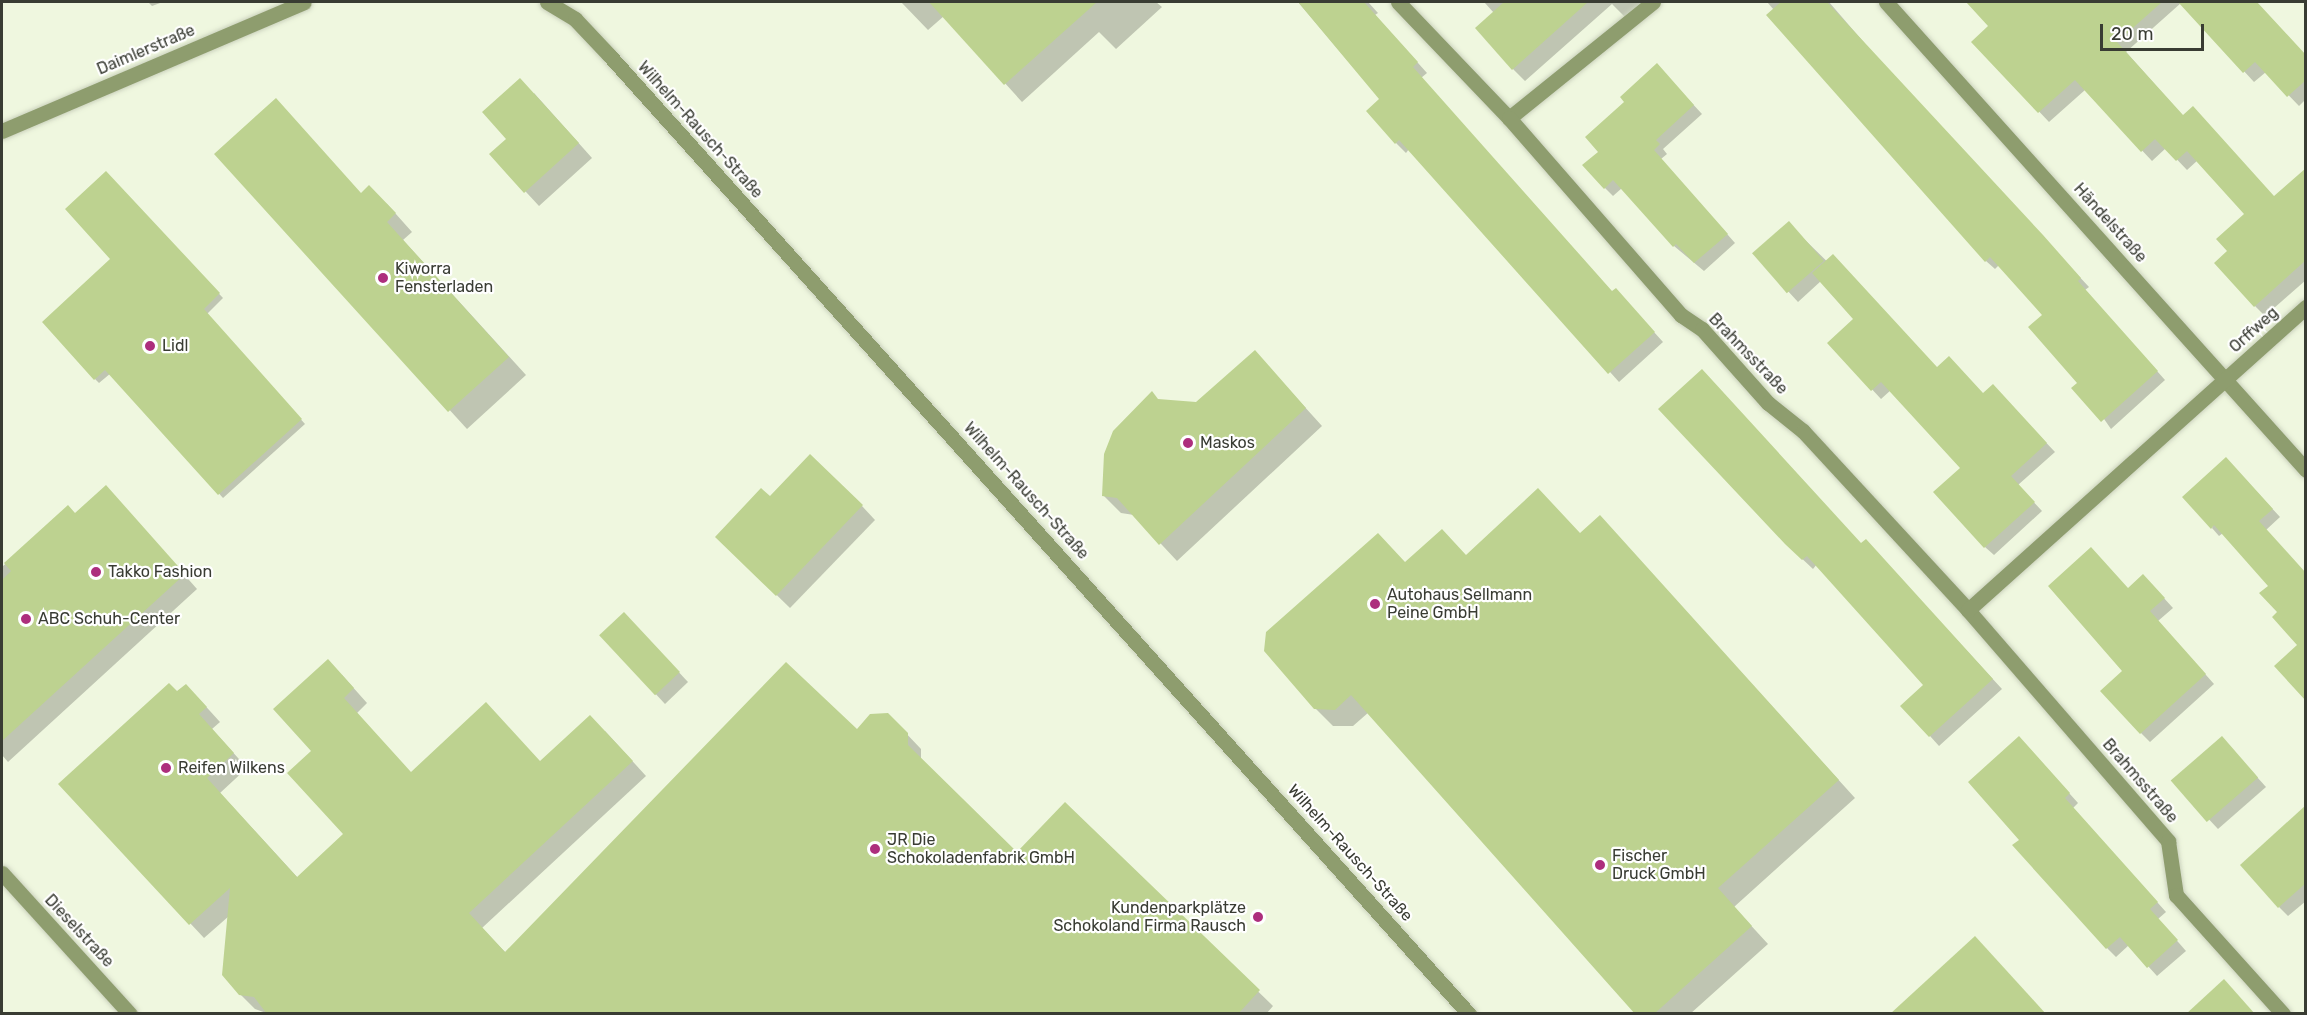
<!DOCTYPE html>
<html>
<head>
<meta charset="utf-8">
<style>
	body { margin:0 }
	#map { position:relative; width:2307px; height:1015px; overflow:hidden; background:#eff7df; font-family:Rubik,sans-serif }
	div>[style] { position:absolute }
	[style*='--x'] { left:calc(var(--x)*1px); top:calc(var(--y)*1px); width:calc(var(--w)*1px); rotate:calc(var(--a)*1deg) }
	.shadow>* { inset:0; background:#0003 }
	.building>* { inset:0; background:#bdd290; transform-origin:0 0 }
	.roads { filter:drop-shadow(0 0 2px #cbd2bd) drop-shadow(0 0 2px #cbd2bd) }
	.minor>* { height:15px; margin:-7.5px; padding:0 7.5px; transform-origin:7.5px; border-radius:7.5px; background:#8e9d6e }
	.dots>* { width:16px; height:16px; translate:-50% -50%; box-sizing:border-box; border:3px solid #fff; border-radius:50% }
	span { translate:-50% -50%; white-space:nowrap; text-align:center; line-height:1.15; -webkit-text-stroke:4.5px #fff; paint-order:stroke }
	.street-label { font-size:16px; color:#393c33 }
	.poi-label { font-size:16px; color:#393c33 }
	.left { translate:0 -50%; text-align:left }
	.right { translate:-100% -50%; text-align:right }
	.frame { position:absolute; inset:0; border:3px solid #393c33; pointer-events:none }
	.scale { position:absolute; left:2100px; top:24px; width:104px; height:27px; box-sizing:border-box; border:3px solid #393c33; border-top:0; padding-left:8px; font-size:18px; line-height:21px; white-space:nowrap; color:#393c33; -webkit-text-stroke:4px #fff; paint-order:stroke }
</style>
</head>
<body>
<div id="map">
	<div class="shadow">
		<i style="clip-path:polygon(148px 2px,163px 2px,152px 6px)"></i>
		<i style="clip-path:polygon(901px 2px,1156px 2px,1162px 7px,1116px 49px,1099px 32px,1022px 102px,944px 16px,928px 30px)"></i>
		<i style="clip-path:polygon(1298px 2px,1368px 2px,1378px 13px,1375px 15px,1427px 73px,1421px 78px,1613px 293px,1625px 300px,1663px 342px,1619px 382px,1409px 149px,1406px 153px,1396px 143px,1381px 100px)"></i>
		<i style="clip-path:polygon(1484px 2px,1644px 2px,1626px 18px,1612px 4px,1525px 81px,1513px 69px,1494px 13px)"></i>
		<i style="clip-path:polygon(1767px 2px,1829px 2px,1898px 82px,2089px 287px,2085px 290px,2165px 380px,2111px 429px,2079px 383px,2044px 315px,1999px 265px,1995px 269px,1986px 261px,1768px 15px,1774px 10px)"></i>
		<i style="clip-path:polygon(1968px 2px,2256px 2px,2306px 56px,2306px 99px,2299px 106px,2266px 72px,2254px 82px,2181px 3px,2126px 52px,2183px 116px,2275px 198px,2306px 170px,2306px 280px,2265px 316px,2255px 306px,2229px 252px,2246px 214px,2198px 160px,2187px 170px,2166px 148px,2152px 161px,2085px 90px,2049px 122px,1973px 42px,1990px 26px)"></i>
		<i style="clip-path:polygon(1665px 74px,1702px 114px,1663px 149px,1667px 154px,1661px 159px,1735px 243px,1704px 271px,1674px 246px,1622px 188px,1613px 196px,1605px 188px,1600px 152px)"></i>
		<i style="clip-path:polygon(534px 93px,592px 158px,539px 206px,491px 154px,508px 139px)"></i>
		<i style="clip-path:polygon(216px 154px,362px 194px,387px 204px,412px 232px,403px 240px,526px 375px,467px 429px)"></i>
		<i style="clip-path:polygon(106px 173px,223px 298px,207px 314px,305px 424px,223px 498px,111px 373px,99px 383px,95px 379px,112px 259px)"></i>
		<i style="clip-path:polygon(1798px 233px,1937px 369px,1983px 395px,2001px 395px,2055px 452px,2018px 485px,2042px 511px,1994px 555px,1985px 547px,1962px 468px,1891px 390px,1881px 399px,1829px 343px,1855px 319px,1821px 281px,1798px 302px,1755px 255px)"></i>
		<i style="clip-path:polygon(1255px 352px,1322px 426px,1177px 561px,1134px 515px,1121px 513px,1104px 496px,1159px 401px,1196px 404px)"></i>
		<i style="clip-path:polygon(2234px 467px,2280px 517px,2266px 530px,2299px 645px,2279px 612px,2270px 586px,2223px 533px,2219px 536px,2212px 528px)"></i>
		<i style="clip-path:polygon(770px 498px,862px 506px,875px 520px,790px 608px,717px 537px)"></i>
		<i style="clip-path:polygon(119px 501px,197px 589px,8px 762px,2px 755px,2px 567px,68px 507px,75px 515px)"></i>
		<i style="clip-path:polygon(1600px 517px,1855px 798px,1734px 907px,1768px 944px,1690px 1014px,1637px 1014px,1369px 712px,1353px 726px,1333px 726px,1315px 708px,1405px 563px,1466px 556px,1581px 535px)"></i>
		<i style="clip-path:polygon(1861px 545px,1875px 551px,2002px 689px,1939px 746px,1930px 736px,1925px 685px,1817px 564px,1813px 569px,1797px 554px)"></i>
		<i style="clip-path:polygon(2152px 585px,2173px 608px,2158px 621px,2214px 684px,2150px 742px,2141px 733px,2124px 671px,2129px 589px)"></i>
		<i style="clip-path:polygon(633px 623px,688px 682px,665px 704px,601px 635px)"></i>
		<i style="clip-path:polygon(342px 675px,367px 703px,357px 713px,411px 774px,541px 763px,605px 731px,646px 776px,482px 928px,506px 953px,857px 731px,902px 729px,921px 749px,921px 761px,1017px 855px,1065px 804px,1273px 1006px,1266px 1014px,269px 1014px,255px 1009px,240px 994px,229px 916px,204px 938px,60px 784px,178px 693px,200px 700px,220px 722px,212px 729px,247px 768px,220px 793px,298px 878px,345px 835px,313px 751px)"></i>
		<i style="clip-path:polygon(2028px 747px,2078px 803px,2073px 808px,2166px 912px,2158px 919px,2186px 951px,2157px 976px,2129px 945px,2116px 957px,2107px 948px,2022px 840px)"></i>
		<i style="clip-path:polygon(2231px 748px,2266px 787px,2218px 829px,2174px 782px)"></i>
		<i style="clip-path:polygon(2306px 827px,2306px 901px,2288px 916px,2279px 907px)"></i>
	</div>
	<div class="building">
		<i style="clip-path:polygon(929px 2px,1097px 2px,1004px 85px)"></i>
		<i style="clip-path:polygon(1298px 2px,1364px 2px,1418px 62px,1413px 67px,1612px 291px,1616px 288px,1655px 332px,1608px 374px,1399px 140px,1395px 144px,1366px 111px,1379px 99px)"></i>
		<i style="clip-path:polygon(1504px 2px,1588px 2px,1512px 70px,1475px 28px)"></i>
		<i style="clip-path:polygon(1781px 2px,1827px 2px,2043px 235px,2081px 278px,2078px 281px,2158px 371px,2101px 422px,2071px 388px,2077px 383px,2028px 327px,2042px 315px,1990px 257px,1985px 262px,1766px 15px)"></i>
		<i style="clip-path:polygon(1966px 2px,2162px 2px,2117px 42px,2183px 115px,2193px 106px,2274px 196px,2306px 168px,2306px 260px,2254px 307px,2214px 263px,2227px 251px,2216px 239px,2244px 214px,2187px 151px,2176px 161px,2155px 139px,2141px 152px,2075px 80px,2038px 113px,1971px 42px,1988px 26px)"></i>
		<i style="clip-path:polygon(2178px 2px,2257px 2px,2306px 55px,2306px 80px,2287px 97px,2255px 62px,2243px 73px)"></i>
		<i style="clip-path:polygon(1657px 63px,1694px 105px,1656px 140px,1660px 144px,1654px 150px,1728px 234px,1694px 263px,1676px 244px,1673px 247px,1613px 180px,1604px 189px,1582px 165px,1598px 152px,1585px 137px,1624px 102px,1620px 97px)"></i>
		<i style="clip-path:polygon(520px 78px,579px 143px,524px 193px,489px 154px,506px 139px,482px 112px)"></i>
		<i style="clip-path:polygon(276px 98px,361px 193px,369px 185px,396px 213px,387px 222px,509px 357px,448px 412px,214px 154px)"></i>
		<i style="clip-path:polygon(106px 171px,220px 293px,204px 309px,302px 419px,218px 495px,105px 370px,94px 380px,42px 322px,110px 259px,65px 209px)"></i>
		<i style="left:1789px;top:221px;width:53px;height:49px;rotate:49deg"></i>
		<i style="clip-path:polygon(1833px 254px,1937px 367px,1949px 356px,1983px 393px,1993px 384px,2047px 443px,2011px 476px,2035px 502px,1984px 548px,1933px 492px,1960px 468px,1881px 382px,1871px 391px,1827px 343px,1853px 319px,1812px 273px)"></i>
		<i style="clip-path:polygon(1255px 350px,1306px 408px,1159px 545px,1117px 498px,1102px 496px,1104px 454px,1113px 431px,1152px 391px,1158px 399px,1196px 402px)"></i>
		<i style="clip-path:polygon(1702px 369px,1861px 543px,1866px 539px,1993px 679px,1929px 737px,1900px 706px,1923px 685px,1807px 556px,1802px 560px,1785px 544px,1658px 409px)"></i>
		<i style="clip-path:polygon(810px 454px,863px 505px,776px 596px,715px 537px,761px 488px,770px 496px)"></i>
		<i style="clip-path:polygon(2226px 457px,2273px 509px,2259px 521px,2306px 573px,2306px 701px,2274px 666px,2297px 645px,2272px 617px,2277px 612px,2259px 593px,2268px 586px,2214px 525px,2211px 529px,2182px 497px)"></i>
		<i style="clip-path:polygon(106px 485px,185px 574px,2px 741px,2px 580px,11px 571px,4px 563px,68px 505px,75px 513px)"></i>
		<i style="clip-path:polygon(1538px 488px,1580px 533px,1600px 515px,1839px 780px,1718px 888px,1752px 926px,1654px 1014px,1635px 1014px,1351px 695px,1335px 710px,1314px 709px,1264px 651px,1266px 632px,1378px 533px,1405px 562px,1442px 529px,1466px 555px)"></i>
		<i style="clip-path:polygon(2091px 547px,2128px 588px,2143px 574px,2165px 598px,2150px 611px,2206px 674px,2140px 734px,2100px 691px,2122px 671px,2048px 586px)"></i>
		<i style="left:624px;top:612px;width:82px;height:34px;rotate:47deg"></i>
		<i style="clip-path:polygon(328px 659px,354px 688px,344px 698px,411px 772px,486px 702px,540px 761px,590px 715px,633px 761px,469px 913px,505px 952px,786px 662px,857px 729px,870px 714px,888px 713px,908px 733px,908px 745px,1017px 852px,1065px 802px,1260px 990px,1238px 1014px,267px 1014px,254px 997px,239px 995px,222px 975px,230px 888px,189px 925px,58px 784px,169px 683px,177px 691px,186px 684px,207px 707px,199px 714px,234px 753px,207px 778px,297px 877px,343px 834px,287px 773px,311px 751px,273px 709px)"></i>
		<i style="clip-path:polygon(2019px 736px,2070px 793px,2065px 798px,2158px 902px,2150px 909px,2178px 940px,2147px 968px,2120px 937px,2106px 949px,2012px 845px,2019px 840px,1968px 782px)"></i>
		<i style="left:2222px;top:736px;width:55px;height:68px;rotate:49deg"></i>
		<i style="clip-path:polygon(2306px 805px,2306px 883px,2278px 908px,2240px 865px)"></i>
		<i style="clip-path:polygon(1975px 936px,2046px 1014px,1890px 1014px)"></i>
		<i style="clip-path:polygon(2224px 979px,2255px 1014px,2186px 1014px)"></i>
	</div>
	<div class="roads">
		<div class="minor">
			<i style="--x:547;--y:2;--w:33;--a:31"></i>
			<i style="--x:575;--y:19;--w:50;--a:46.6"></i>
			<i style="--x:609;--y:55;--w:1288;--a:48.12"></i>
			<i style="--x:1398;--y:2;--w:161;--a:46.3"></i>
			<i style="--x:1653;--y:2;--w:185;--a:141.1"></i>
			<i style="--x:1509;--y:118;--w:262;--a:48.9"></i>
			<i style="--x:1681;--y:315;--w:25;--a:34"></i>
			<i style="--x:1702;--y:329;--w:99;--a:48.3"></i>
			<i style="--x:1768;--y:403;--w:45;--a:38.7"></i>
			<i style="--x:1803;--y:431;--w:243;--a:47.3"></i>
			<i style="--x:1968;--y:610;--w:306;--a:49.1"></i>
			<i style="--x:2168;--y:841;--w:55;--a:81.6"></i>
			<i style="--x:2176;--y:895;--w:160;--a:48"></i>
			<i style="--x:1886;--y:2;--w:629;--a:48.09"></i>
			<i style="--x:2;--y:131;--w:328;--a:-23.1"></i>
			<i style="--x:1968;--y:610;--w:454;--a:-41.9"></i>
			<i style="--x:2;--y:873;--w:190;--a:47.8"></i>
		</div>
	</div>
	<div class="dots">
		<i style="left:383px;top:278px;background:#ad2e7d"></i>
		<i style="left:150px;top:346px;background:#ad2e7d"></i>
		<i style="left:1188px;top:443px;background:#ad2e7d"></i>
		<i style="left:96px;top:572px;background:#ad2e7d"></i>
		<i style="left:1375px;top:604px;background:#ad2e7d"></i>
		<i style="left:26px;top:619px;background:#ad2e7d"></i>
		<i style="left:166px;top:768px;background:#ad2e7d"></i>
		<i style="left:875px;top:849px;background:#ad2e7d"></i>
		<i style="left:1600px;top:865px;background:#ad2e7d"></i>
		<i style="left:1258px;top:917px;background:#ad2e7d"></i>
	</div>
	<div class="street-label">
		<span style="left:146px;top:50px;rotate:-23deg">Daimlerstraße</span>
		<span style="left:700px;top:130px;rotate:48deg">Wilhelm-Rausch-Straße</span>
		<span style="left:2110px;top:223px;rotate:48deg">Händelstraße</span>
		<span style="left:2254px;top:330px;rotate:-42deg">Orffweg</span>
		<span style="left:1748px;top:354px;rotate:46deg">Brahmsstraße</span>
		<span style="left:1026px;top:491px;rotate:48deg">Wilhelm-Rausch-Straße</span>
		<span style="left:2140px;top:781px;rotate:49deg">Brahmsstraße</span>
		<span style="left:1350px;top:853px;rotate:48deg">Wilhelm-Rausch-Straße</span>
		<span style="left:79px;top:931px;rotate:47deg">Dieselstraße</span>
	</div>
	<div class="poi-label">
		<span class="left" style="left:395px;top:278px">Kiworra<br>Fensterladen</span>
		<span class="left" style="left:162px;top:346px">Lidl</span>
		<span class="left" style="left:1200px;top:443px">Maskos</span>
		<span class="left" style="left:108px;top:572px">Takko Fashion</span>
		<span class="left" style="left:1387px;top:604px">Autohaus Sellmann<br>Peine GmbH</span>
		<span class="left" style="left:38px;top:619px">ABC Schuh-Center</span>
		<span class="left" style="left:178px;top:768px">Reifen Wilkens</span>
		<span class="left" style="left:887px;top:849px">JR Die<br>Schokoladenfabrik GmbH</span>
		<span class="left" style="left:1612px;top:865px">Fischer<br>Druck GmbH</span>
		<span class="right" style="left:1246px;top:917px">Kundenparkplätze<br>Schokoland Firma Rausch</span>
	</div>
	<div class="frame"></div>
	<div class="scale">20 m</div>
</div>
</body>
</html>
